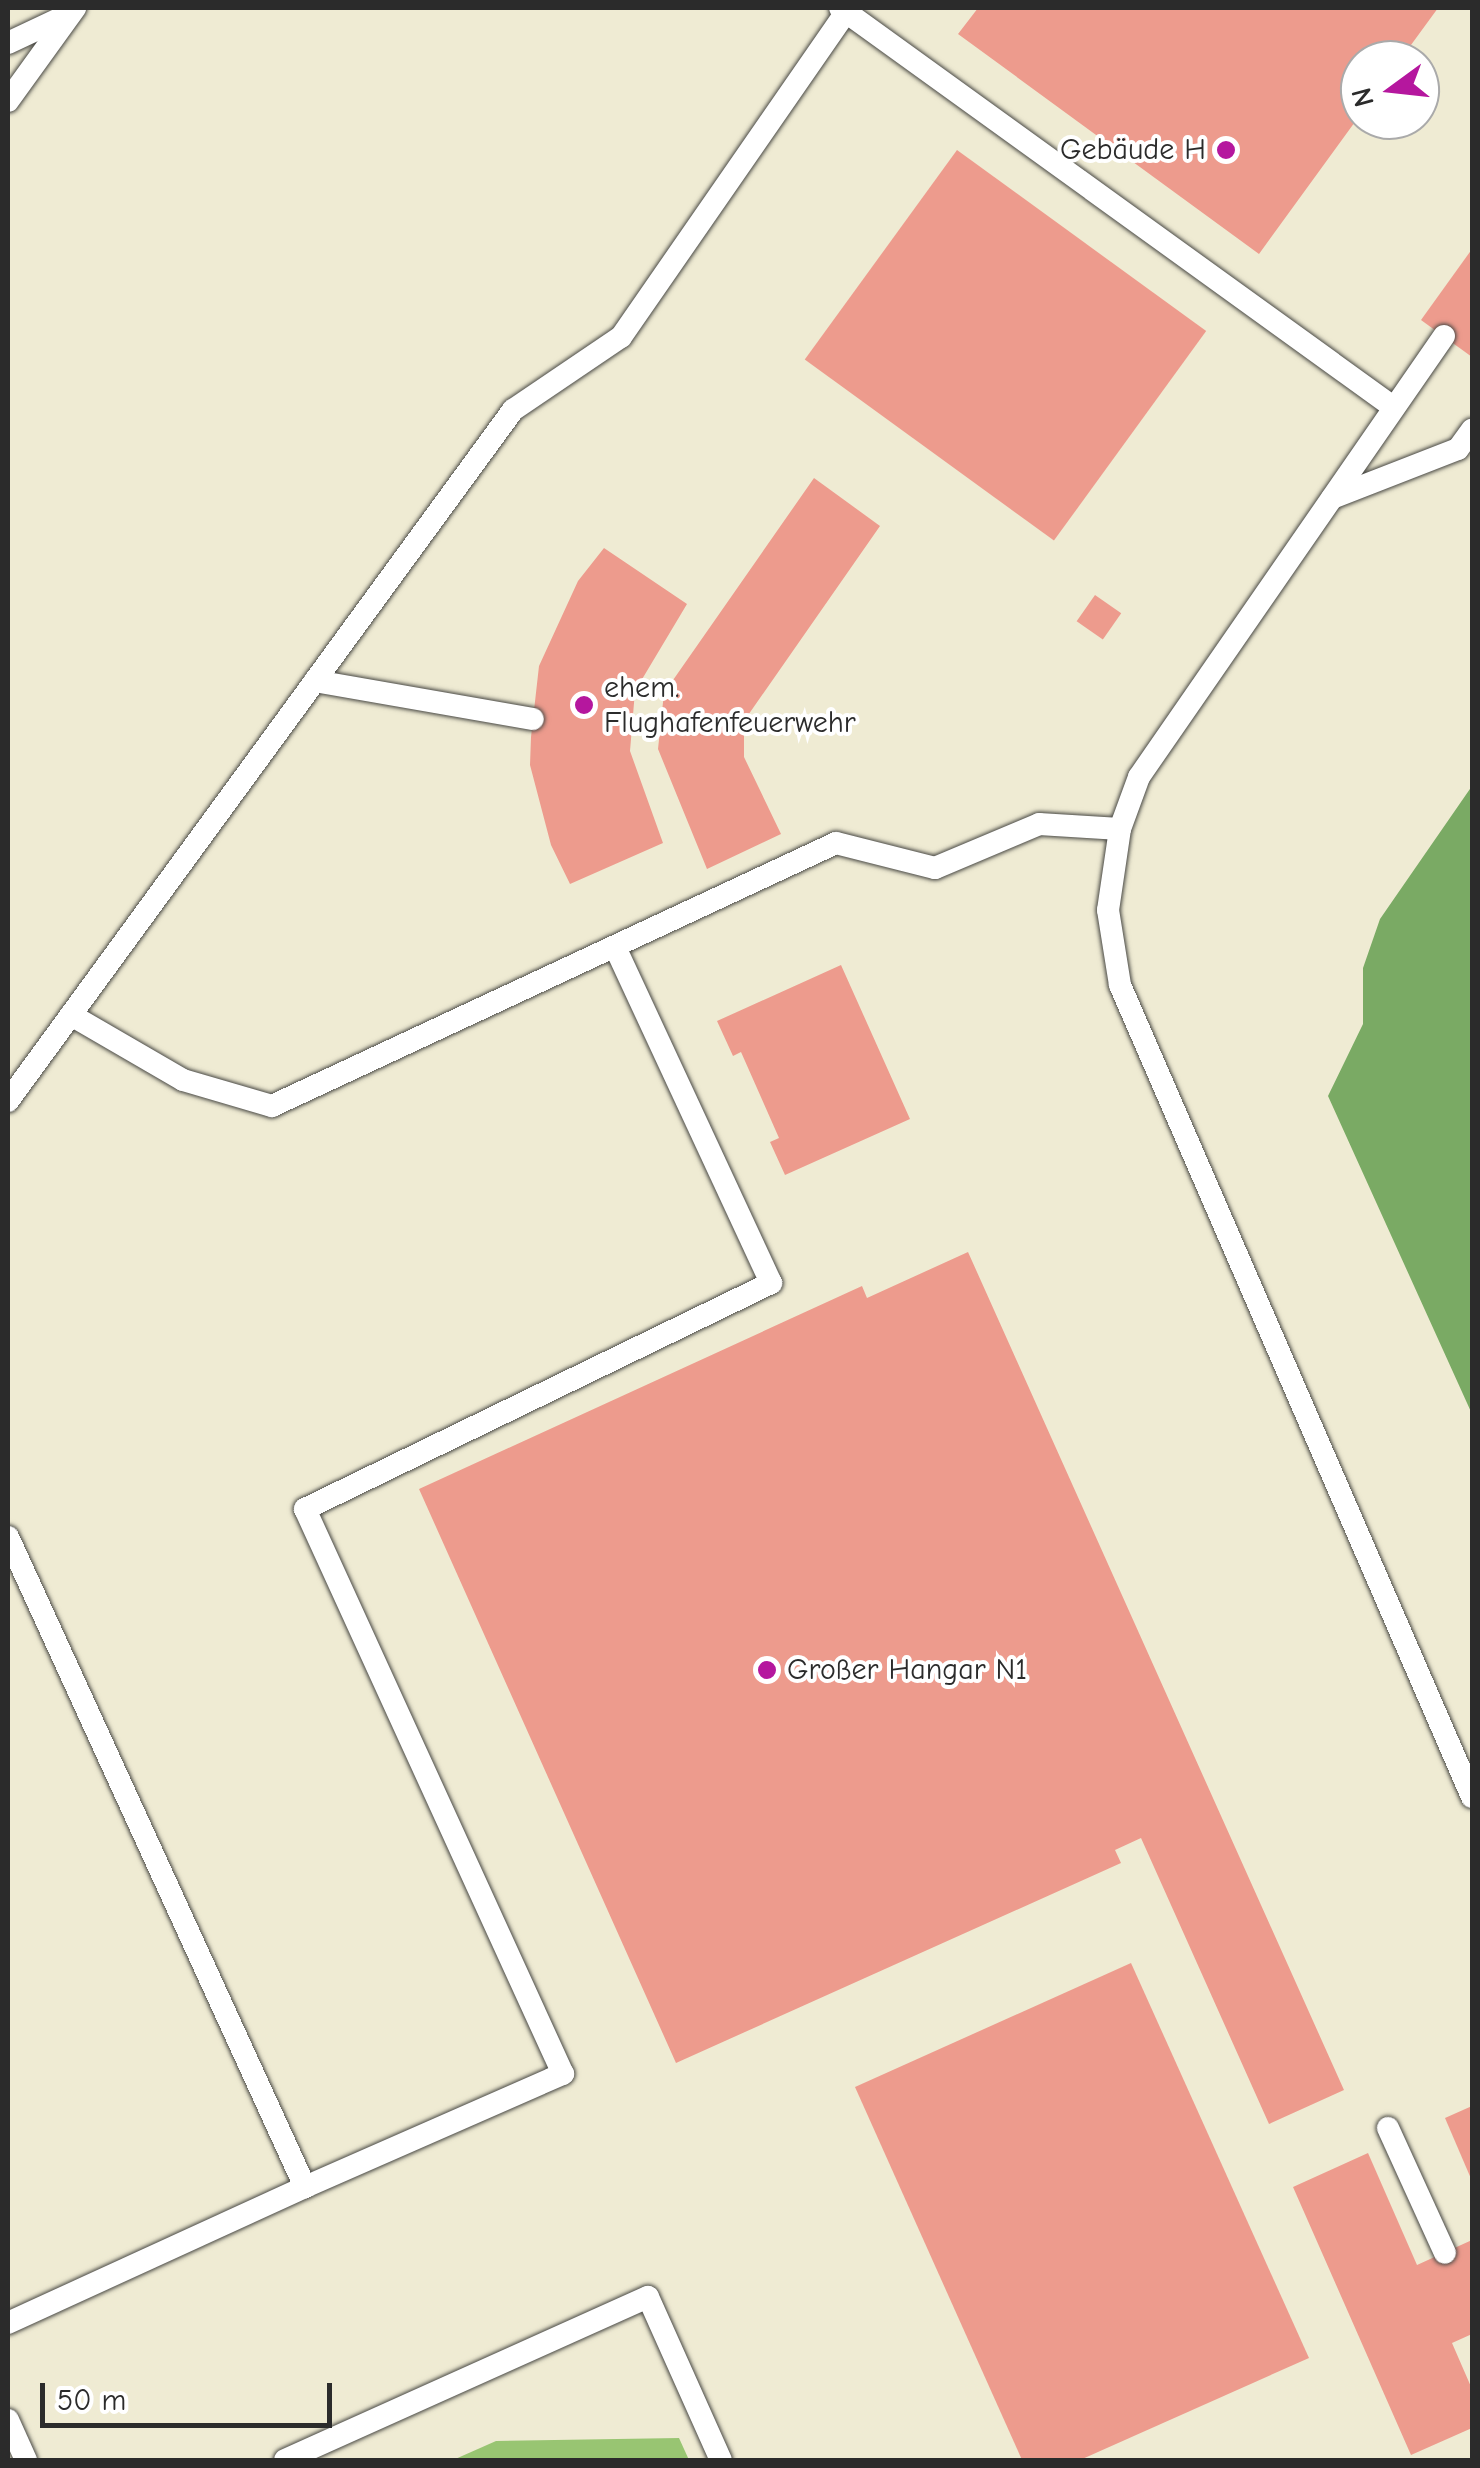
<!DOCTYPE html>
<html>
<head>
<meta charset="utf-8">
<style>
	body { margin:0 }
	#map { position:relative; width:1480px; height:2468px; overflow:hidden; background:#efebd3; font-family:"Comic Neue",sans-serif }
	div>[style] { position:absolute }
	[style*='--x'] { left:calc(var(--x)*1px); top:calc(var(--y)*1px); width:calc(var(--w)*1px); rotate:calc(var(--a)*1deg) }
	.green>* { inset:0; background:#98c572 }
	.forest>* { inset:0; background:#7aaa64 }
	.building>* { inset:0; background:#ed9b8d; transform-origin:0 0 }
	.roads { filter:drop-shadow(0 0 2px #484844) drop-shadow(0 0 2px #484844) }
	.lane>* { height:22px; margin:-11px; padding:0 11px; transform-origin:11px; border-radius:11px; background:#fff }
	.dots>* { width:28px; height:28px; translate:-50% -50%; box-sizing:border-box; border:5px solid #fff; border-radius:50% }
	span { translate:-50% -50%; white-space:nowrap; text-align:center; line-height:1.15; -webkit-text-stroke:8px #fff; paint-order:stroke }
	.poi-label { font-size:30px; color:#2b2b2b }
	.right { translate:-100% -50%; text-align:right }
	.left { translate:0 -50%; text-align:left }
	.frame { position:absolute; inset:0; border:10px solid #2b2b2b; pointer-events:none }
	.north { position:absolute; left:1340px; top:40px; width:100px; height:100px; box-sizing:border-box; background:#fff; border:2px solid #aaa; border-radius:50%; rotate:255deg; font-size:28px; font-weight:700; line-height:40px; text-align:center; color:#2b2b2b }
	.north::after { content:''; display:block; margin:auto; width:35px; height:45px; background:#b5179e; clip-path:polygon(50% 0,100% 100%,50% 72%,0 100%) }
	.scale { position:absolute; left:40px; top:2383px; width:292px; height:45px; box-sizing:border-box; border:5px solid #2b2b2b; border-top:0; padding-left:12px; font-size:30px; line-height:35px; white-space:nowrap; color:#2b2b2b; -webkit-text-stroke:8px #fff; paint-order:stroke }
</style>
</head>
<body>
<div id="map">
	<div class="green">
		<i style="clip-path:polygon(679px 2438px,689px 2460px,453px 2460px,496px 2441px)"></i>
	</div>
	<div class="forest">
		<i style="clip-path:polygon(1472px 786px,1472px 1414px,1328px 1096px,1363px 1024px,1363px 968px,1380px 919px)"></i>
	</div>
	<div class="building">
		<i style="clip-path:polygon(978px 8px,1438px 8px,1400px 60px,1360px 60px,1360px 115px,1259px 254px,958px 34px)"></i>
		<i style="left:957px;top:150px;width:308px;height:259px;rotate:36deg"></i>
		<i style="clip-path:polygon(1472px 249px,1472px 357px,1421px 320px)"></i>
		<i style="clip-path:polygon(814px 478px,880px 526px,744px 721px,744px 757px,781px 834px,707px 869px,658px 749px,664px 693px)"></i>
		<i style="clip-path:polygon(604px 548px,687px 604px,635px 691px,630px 751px,663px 843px,570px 884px,551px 845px,530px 765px,531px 737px,539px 666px,578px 581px)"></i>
		<i style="left:1095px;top:595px;width:32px;height:32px;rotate:35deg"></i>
		<i style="clip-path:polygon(841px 965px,910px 1119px,785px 1175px,770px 1142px,779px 1138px,741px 1052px,733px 1056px,717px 1021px)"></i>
		<i style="clip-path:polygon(968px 1252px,1344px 2090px,1269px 2124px,1141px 1838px,1115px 1850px,1121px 1863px,676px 2063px,419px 1489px,862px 1286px,867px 1298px)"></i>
		<i style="clip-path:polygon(1131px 1963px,1309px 2358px,1080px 2460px,1022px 2460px,855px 2087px)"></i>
		<i style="clip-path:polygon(1472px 2106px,1472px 2181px,1445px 2118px)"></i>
		<i style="clip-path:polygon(1368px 2153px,1417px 2265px,1472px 2240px,1472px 2334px,1452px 2343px,1472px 2389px,1472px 2428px,1411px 2455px,1293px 2187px)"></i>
	</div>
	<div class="roads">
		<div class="lane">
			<i style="--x:850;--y:8;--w:6;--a:135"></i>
			<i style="--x:846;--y:12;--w:675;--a:35.83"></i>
			<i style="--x:8;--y:43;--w:61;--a:-25.3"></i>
			<i style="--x:8;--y:101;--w:115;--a:-54.2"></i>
			<i style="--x:1444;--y:336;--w:536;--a:124.67"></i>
			<i style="--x:1139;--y:777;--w:55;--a:110.1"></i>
			<i style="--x:1120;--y:829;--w:82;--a:98.4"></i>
			<i style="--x:1108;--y:910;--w:76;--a:80.9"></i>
			<i style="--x:1120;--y:985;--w:885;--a:66.56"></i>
			<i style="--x:1332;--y:498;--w:135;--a:-21.3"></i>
			<i style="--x:1458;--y:449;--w:24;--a:-54"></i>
			<i style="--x:315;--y:681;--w:221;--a:9.9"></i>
			<i style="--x:71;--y:1015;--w:129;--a:30.1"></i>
			<i style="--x:183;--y:1080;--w:93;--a:16.3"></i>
			<i style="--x:272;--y:1106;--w:622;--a:-25"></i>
			<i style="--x:836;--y:843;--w:102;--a:14.2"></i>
			<i style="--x:935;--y:868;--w:113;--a:-22.9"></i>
			<i style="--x:1039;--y:824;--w:81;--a:3.5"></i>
			<i style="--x:8;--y:1101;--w:856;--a:-53.84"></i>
			<i style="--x:513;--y:410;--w:130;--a:-34.1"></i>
			<i style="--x:621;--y:337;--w:395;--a:-55.3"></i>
			<i style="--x:846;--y:12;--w:7;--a:-146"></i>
			<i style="--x:8;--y:1537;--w:715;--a:65.44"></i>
			<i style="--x:305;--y:2187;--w:282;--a:-23.7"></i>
			<i style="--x:563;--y:2074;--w:621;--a:-114.54"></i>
			<i style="--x:305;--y:1509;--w:518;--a:-25.87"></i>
			<i style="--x:771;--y:1283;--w:370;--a:-114.9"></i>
			<i style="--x:1388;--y:2128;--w:137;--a:65.5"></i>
			<i style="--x:8;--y:2323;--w:327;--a:-24.6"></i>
			<i style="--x:8;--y:2420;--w:44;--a:65.8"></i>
			<i style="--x:285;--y:2460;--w:398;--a:-24.2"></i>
			<i style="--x:648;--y:2297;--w:179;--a:65.9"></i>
		</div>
	</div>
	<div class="dots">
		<i style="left:1226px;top:150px;background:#b5179e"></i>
		<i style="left:584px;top:705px;background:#b5179e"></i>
		<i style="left:767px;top:1670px;background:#b5179e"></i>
	</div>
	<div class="poi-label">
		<span class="right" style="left:1206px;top:150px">Gebäude H</span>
		<span class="left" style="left:604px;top:705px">ehem.<br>Flughafenfeuerwehr</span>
		<span class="left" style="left:787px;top:1670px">Großer Hangar N1</span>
	</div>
	<div class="frame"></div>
	<div class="north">N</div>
	<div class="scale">50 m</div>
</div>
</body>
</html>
